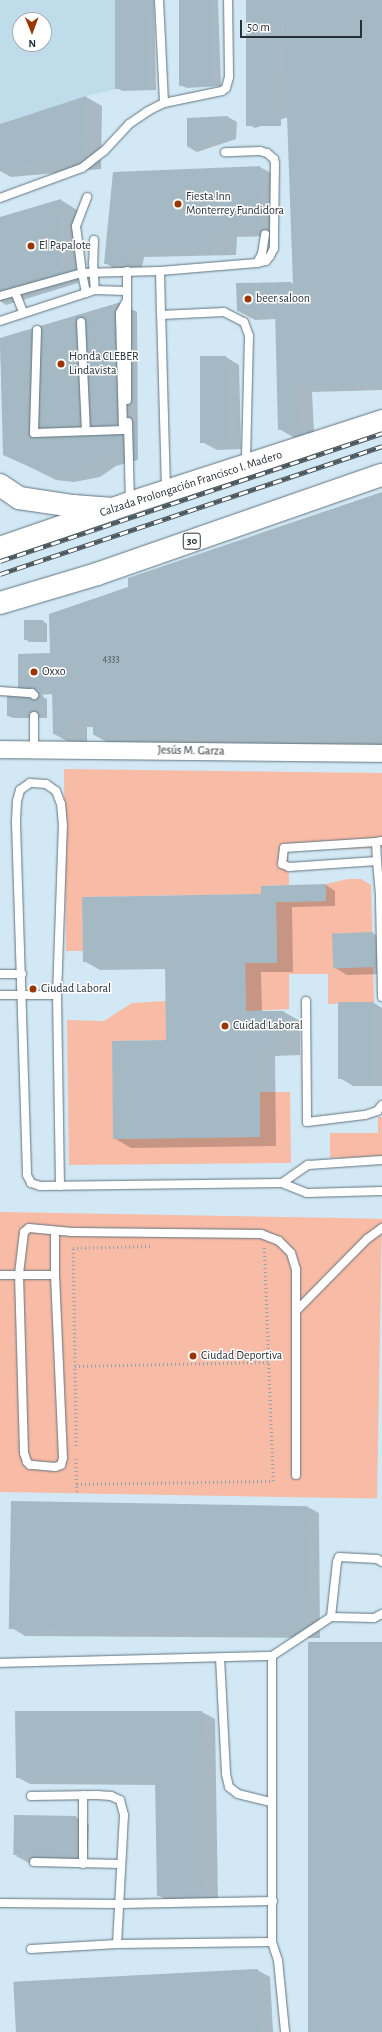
<!DOCTYPE html>
<html>
<head>
<meta charset="utf-8">
<style>
	body { margin:0 }
	#map { position:relative; width:382px; height:2032px; overflow:hidden; background:#d2e8f4; font-family:"Alegreya Sans",sans-serif }
	div>[style] { position:absolute }
	[style*='--x'] { left:calc(var(--x)*1px); top:calc(var(--y)*1px); width:calc(var(--w)*1px); rotate:calc(var(--a)*1deg) }
	.built>* { inset:0; background:#bfdceb }
	.green>* { inset:0; background:#f8bba5; transform-origin:0 0 }
	.shadow>* { inset:0; background:#0003 }
	.building>* { inset:0; background:#a4b9c4; transform-origin:0 0 }
	.path>* { height:2.5px; margin-top:-1.25px; transform-origin:0; background:repeating-linear-gradient(90deg,#93a3ad 0 1px,transparent 0 4px) }
	.roads { filter:drop-shadow(0 0 1px #61747f) drop-shadow(0 0 1px #61747f) }
	.service>* { height:8px; margin:-4px; padding:0 4px; transform-origin:4px; border-radius:4px; background:#fff }
	.minor>* { height:17px; margin:-8.5px; padding:0 8.5px; transform-origin:8.5px; border-radius:8.5px; background:#fff }
	.primary>* { height:22px; margin:-11px; padding:0 11px; transform-origin:11px; border-radius:11px; background:#fff }
	.trunk>* { height:22px; margin:-11px; padding:0 11px; transform-origin:11px; border-radius:11px; background:#fff }
	.rail>* { height:4.5px; margin-top:-2.25px; transform-origin:0; background:repeating-linear-gradient(90deg,#fff 0 9px,#4b565c 0 18px); box-sizing:border-box; border-block:1px solid #4b565c }
	.dots>* { width:11px; height:11px; translate:-50% -50%; box-sizing:border-box; border:2px solid #fff; border-radius:50% }
	span { translate:-50% -50%; white-space:nowrap; text-align:center; line-height:1.15; -webkit-text-stroke:3px #fff; paint-order:stroke }
	.number-label { font-size:10px; color:#475259 }
	.number-label span { -webkit-text-stroke-width:0 }
	.shield-label span { padding:1px 3px; background:#fff; border:1px solid; border-radius:3px; -webkit-text-stroke-width:0 }
	.shield-label { font-size:11px; color:#283035; font-weight:700 }
	.poi-label { font-size:12px; color:#283035 }
	.left { translate:0 -50%; text-align:left }
	.street-label { font-size:12px; color:#283035 }
	.north { position:absolute; left:12px; top:12px; width:40px; height:40px; box-sizing:border-box; background:#fff; border:1px solid #a9acae; border-radius:50%; rotate:179deg; font-size:11px; font-weight:700; line-height:16px; text-align:center; color:#283035 }
	.north::after { content:''; display:block; margin:auto; width:14px; height:18px; background:#9b3603; clip-path:polygon(50% 0,100% 100%,50% 72%,0 100%) }
	.scale { position:absolute; left:240px; top:20px; width:122px; height:18px; box-sizing:border-box; border:2px solid #283035; border-top:0; padding-left:5px; font-size:12px; line-height:14px; white-space:nowrap; color:#283035; -webkit-text-stroke:3px #fff; paint-order:stroke }
</style>
</head>
<body>
<div id="map">
	<div class="built">
		<i style="clip-path:polygon(evenodd,0 0,115px 0,117px 89px,86px 96px,0 124px,0 0,20px 20px,44px 20px,44px 44px,20px 44px,20px 20px)"></i>
	</div>
	<div class="green">
		<i style="clip-path:polygon(64px 769px,382px 773px,382px 848px,288px 850px,289px 885px,261px 886px,261px 894px,82px 897px,83px 951px,66px 951px)"></i>
		<i style="clip-path:polygon(348px 879px,361px 879px,371px 885px,374px 1002px,328px 1004px,328px 974px,289px 974px,289px 1009px,246px 1011px,245px 963px,277px 963px,276px 902px,326px 901px,326px 884px)"></i>
		<i style="clip-path:polygon(166px 1001px,166px 1040px,112px 1041px,114px 1139px,260px 1137px,260px 1092px,290px 1092px,291px 1163px,69px 1165px,67px 1020px,104px 1021px,132px 1003px)"></i>
		<i style="clip-path:polygon(378px 1117px,382px 1117px,382px 1157px,330px 1158px,330px 1133px,378px 1133px)"></i>
		<i style="left:0;top:1212px;width:382px;height:280px;rotate:1deg"></i>
	</div>
	<div class="shadow">
		<i style="clip-path:polygon(116px 0,154px 0,156px 90px,122px 91px,118px 88px)"></i>
		<i style="clip-path:polygon(180px 0,218px 0,221px 86px,187px 88px,182px 86px)"></i>
		<i style="clip-path:polygon(247px 0,382px 0,382px 390px,312px 392px,314px 433px,295px 438px,279px 429px,276px 319px,255px 320px,238px 311px,291px 283px,294px 284px,288px 117px,255px 128px,251px 126px)"></i>
		<i style="clip-path:polygon(86px 97px,102px 106px,101px 169px,11px 177px,0 171px,0 125px)"></i>
		<i style="clip-path:polygon(228px 117px,237px 122px,236px 139px,197px 152px,188px 147px)"></i>
		<i style="clip-path:polygon(260px 167px,276px 176px,273px 236px,237px 237px,236px 255px,144px 257px,141px 272px,121px 272px,105px 263px,114px 173px)"></i>
		<i style="clip-path:polygon(61px 200px,77px 210px,78px 283px,6px 305px,0 301px,0 219px)"></i>
		<i style="clip-path:polygon(121px 303px,137px 312px,138px 460px,116px 466px,100px 477px,74px 482px,56px 480px,4px 454px,0 339px)"></i>
		<i style="clip-path:polygon(201px 357px,226px 357px,239px 365px,241px 449px,217px 450px,204px 443px)"></i>
		<i style="clip-path:polygon(382px 493px,382px 747px,107px 742px,94px 735px,94px 727px,87px 727px,87px 742px,67px 741px,54px 734px,53px 694px,39px 695px,47px 699px,47px 718px,13px 718px,8px 716px,31px 696px,50px 654px,129px 587px)"></i>
		<i style="clip-path:polygon(43px 621px,47px 624px,47px 642px,29px 642px,25px 639px)"></i>
		<i style="clip-path:polygon(326px 885px,335px 891px,335px 906px,292px 907px,293px 972px,261px 972px,262px 1012px,284px 1012px,300px 1021px,300px 1055px,275px 1056px,276px 1146px,131px 1148px,114px 1138px,167px 1041px,166px 969px,100px 970px,84px 961px,262px 895px)"></i>
		<i style="clip-path:polygon(372px 933px,382px 938px,382px 974px,347px 975px,334px 967px)"></i>
		<i style="clip-path:polygon(374px 1003px,382px 1008px,382px 1086px,353px 1086px,340px 1078px)"></i>
		<i style="clip-path:polygon(306px 1506px,319px 1513px,320px 1638px,25px 1636px,12px 1628px)"></i>
		<i style="clip-path:polygon(202px 1712px,215px 1719px,218px 1902px,171px 1903px,158px 1895px,156px 1785px,30px 1784px,17px 1777px)"></i>
		<i style="clip-path:polygon(76px 1817px,89px 1824px,87px 1863px,29px 1863px,16px 1856px)"></i>
		<i style="clip-path:polygon(257px 1970px,270px 1977px,273px 2032px,16px 2032px)"></i>
	</div>
	<div class="building">
		<i style="left:115px;top:0;width:35px;height:89px"></i>
		<i style="left:179px;top:0;width:35px;height:86px"></i>
		<i style="left:246px;top:0;width:35px;height:126px"></i>
		<i style="clip-path:polygon(283px 0,382px 0,382px 383px,296px 385px,298px 424px,278px 430px,275px 310px,237px 311px,236px 283px,291px 282px,295px 343px)"></i>
		<i style="clip-path:polygon(86px 96px,85px 161px,0 168px,0 124px)"></i>
		<i style="clip-path:polygon(228px 116px,227px 134px,187px 147px,187px 118px)"></i>
		<i style="clip-path:polygon(260px 166px,257px 227px,221px 228px,220px 246px,128px 248px,125px 264px,104px 264px,113px 172px)"></i>
		<i style="clip-path:polygon(61px 199px,62px 274px,0 293px,0 217px)"></i>
		<i style="clip-path:polygon(121px 302px,122px 451px,100px 457px,83px 468px,57px 474px,39px 471px,3px 455px,0 338px)"></i>
		<i style="left:200px;top:356px;width:26px;height:87px"></i>
		<i style="clip-path:polygon(382px 492px,382px 740px,93px 735px,93px 720px,74px 720px,75px 736px,53px 734px,52px 690px,18px 690px,18px 654px,50px 653px,49px 614px,128px 587px,128px 578px)"></i>
		<i style="left:24px;top:620px;width:19px;height:20px"></i>
		<i style="left:43px;top:695px;width:21px;height:36px;rotate:90deg"></i>
		<i style="clip-path:polygon(326px 884px,326px 901px,276px 902px,277px 963px,245px 963px,246px 1011px,284px 1011px,284px 1046px,259px 1047px,260px 1137px,113px 1139px,112px 1041px,166px 1040px,165px 960px,83px 962px,82px 897px,261px 894px,261px 886px)"></i>
		<i style="left:373px;top:932px;width:35px;height:41px;rotate:88deg"></i>
		<i style="left:338px;top:1002px;width:36px;height:77px"></i>
		<i style="left:11px;top:1501px;width:296px;height:128px;rotate:1deg"></i>
		<i style="left:382px;top:1642px;width:390px;height:74px;rotate:90deg"></i>
		<i style="clip-path:polygon(15px 1711px,202px 1711px,205px 1895px,157px 1896px,155px 1778px,16px 1778px)"></i>
		<i style="left:76px;top:1816px;width:40px;height:62px;rotate:91deg"></i>
		<i style="left:258px;top:1969px;width:63px;height:245px;rotate:87deg"></i>
	</div>
	<div class="path">
		<i style="--x:75;--y:1366;--w:193;--a:-1.2"></i>
		<i style="--x:76;--y:1446;--w:198;--a:-90.9"></i>
		<i style="--x:73;--y:1248;--w:77;--a:-1.5"></i>
		<i style="--x:76;--y:1459;--w:34;--a:88"></i>
		<i style="--x:77;--y:1484;--w:196;--a:-0.9"></i>
		<i style="--x:273;--y:1481;--w:234;--a:-92.2"></i>
	</div>
	<div class="roads">
		<div class="service">
			<i style="--x:159;--y:0;--w:103;--a:87.2"></i>
			<i style="--x:0;--y:198;--w:87;--a:-20.1"></i>
			<i style="--x:82;--y:168;--w:28;--a:-38"></i>
			<i style="--x:104;--y:151;--w:37;--a:-47"></i>
			<i style="--x:129;--y:124;--w:23;--a:-34"></i>
			<i style="--x:148;--y:111;--w:18;--a:-27"></i>
			<i style="--x:164;--y:103;--w:59;--a:-11.7"></i>
			<i style="--x:222;--y:91;--w:5;--a:-37"></i>
			<i style="--x:226;--y:88;--w:11;--a:-75"></i>
			<i style="--x:229;--y:77;--w:77;--a:-90.7"></i>
			<i style="--x:94;--y:240;--w:23;--a:92"></i>
			<i style="--x:93;--y:263;--w:27;--a:86"></i>
			<i style="--x:257;--y:263;--w:10;--a:-61"></i>
			<i style="--x:262;--y:254;--w:20;--a:-81"></i>
			<i style="--x:127;--y:271;--w:129;--a:90"></i>
			<i style="--x:160;--y:271;--w:97;--a:-4.7"></i>
			<i style="--x:257;--y:263;--w:9;--a:-13"></i>
			<i style="--x:266;--y:261;--w:6;--a:-51"></i>
			<i style="--x:270;--y:256;--w:9;--a:-63"></i>
			<i style="--x:274;--y:248;--w:15;--a:-90"></i>
			<i style="--x:274;--y:233;--w:69;--a:-89.2"></i>
			<i style="--x:275;--y:164;--w:5;--a:-101"></i>
			<i style="--x:274;--y:159;--w:9;--a:-139"></i>
			<i style="--x:267;--y:153;--w:7;--a:-164"></i>
			<i style="--x:260;--y:151;--w:35;--a:178"></i>
			<i style="--x:15;--y:292;--w:22;--a:68"></i>
			<i style="--x:86;--y:293;--w:20;--a:-101"></i>
			<i style="--x:82;--y:273;--w:47;--a:-97.3"></i>
			<i style="--x:76;--y:226;--w:31;--a:-69"></i>
			<i style="--x:0;--y:296;--w:85;--a:-15.7"></i>
			<i style="--x:82;--y:273;--w:78;--a:-1.5"></i>
			<i style="--x:160;--y:271;--w:44;--a:88.7"></i>
			<i style="--x:0;--y:321;--w:100;--a:-18.1"></i>
			<i style="--x:95;--y:290;--w:31;--a:2"></i>
			<i style="--x:81;--y:322;--w:109;--a:87.4"></i>
			<i style="--x:37;--y:330;--w:103;--a:91.7"></i>
			<i style="--x:34;--y:433;--w:89;--a:-1.9"></i>
			<i style="--x:123;--y:430;--w:111;--a:-91.5"></i>
			<i style="--x:120;--y:319;--w:6;--a:-90"></i>
			<i style="--x:120;--y:313;--w:15;--a:-62"></i>
			<i style="--x:128;--y:422;--w:80;--a:88.6"></i>
			<i style="--x:166;--y:489;--w:174;--a:-91.6"></i>
			<i style="--x:161;--y:315;--w:63;--a:-2.7"></i>
			<i style="--x:224;--y:312;--w:22;--a:27"></i>
			<i style="--x:244;--y:322;--w:15;--a:70"></i>
			<i style="--x:249;--y:336;--w:127;--a:91.4"></i>
			<i style="--x:0;--y:691;--w:32;--a:4"></i>
			<i style="--x:32;--y:693;--w:3;--a:45"></i>
			<i style="--x:34;--y:716;--w:33;--a:90"></i>
			<i style="--x:381;--y:841;--w:5;--a:169"></i>
			<i style="--x:376;--y:842;--w:19;--a:87"></i>
			<i style="--x:377;--y:861;--w:38;--a:85"></i>
			<i style="--x:380;--y:899;--w:98;--a:88.8"></i>
			<i style="--x:376;--y:842;--w:92;--a:176.3"></i>
			<i style="--x:284;--y:848;--w:16;--a:97"></i>
			<i style="--x:282;--y:864;--w:8;--a:23"></i>
			<i style="--x:289;--y:867;--w:88;--a:-3.9"></i>
			<i style="--x:0;--y:974;--w:22;--a:0"></i>
			<i style="--x:0;--y:995;--w:57;--a:0"></i>
			<i style="--x:306;--y:1001;--w:121;--a:89.5"></i>
			<i style="--x:307;--y:1122;--w:58;--a:-6.9"></i>
			<i style="--x:365;--y:1115;--w:13;--a:-18"></i>
			<i style="--x:377;--y:1111;--w:8;--a:-50"></i>
			<i style="--x:282;--y:1183;--w:32;--a:-35"></i>
			<i style="--x:308;--y:1165;--w:74;--a:-3.9"></i>
			<i style="--x:60;--y:1186;--w:191;--a:-90.9"></i>
			<i style="--x:57;--y:995;--w:169;--a:-88"></i>
			<i style="--x:63;--y:826;--w:22;--a:-95"></i>
			<i style="--x:61;--y:804;--w:14;--a:-111"></i>
			<i style="--x:56;--y:791;--w:12;--a:-145"></i>
			<i style="--x:46;--y:784;--w:16;--a:-176"></i>
			<i style="--x:30;--y:783;--w:12;--a:145"></i>
			<i style="--x:20;--y:790;--w:11;--a:105"></i>
			<i style="--x:17;--y:801;--w:22;--a:93"></i>
			<i style="--x:16;--y:823;--w:352;--a:88.2"></i>
			<i style="--x:27;--y:1175;--w:9;--a:63"></i>
			<i style="--x:31;--y:1183;--w:9;--a:18"></i>
			<i style="--x:40;--y:1186;--w:242;--a:-0.7"></i>
			<i style="--x:282;--y:1183;--w:27;--a:22"></i>
			<i style="--x:307;--y:1193;--w:75;--a:-1.5"></i>
			<i style="--x:55;--y:1231;--w:44;--a:90"></i>
			<i style="--x:55;--y:1275;--w:183;--a:87.5"></i>
			<i style="--x:63;--y:1458;--w:7;--a:106"></i>
			<i style="--x:61;--y:1465;--w:6;--a:162"></i>
			<i style="--x:55;--y:1467;--w:25;--a:-175"></i>
			<i style="--x:30;--y:1465;--w:4;--a:-135"></i>
			<i style="--x:27;--y:1462;--w:9;--a:-108"></i>
			<i style="--x:24;--y:1453;--w:179;--a:-91.6"></i>
			<i style="--x:19;--y:1274;--w:42;--a:-83.2"></i>
			<i style="--x:24;--y:1232;--w:6;--a:-39"></i>
			<i style="--x:29;--y:1228;--w:43;--a:5.3"></i>
			<i style="--x:72;--y:1232;--w:189;--a:0.6"></i>
			<i style="--x:261;--y:1234;--w:19;--a:21"></i>
			<i style="--x:279;--y:1241;--w:17;--a:45"></i>
			<i style="--x:291;--y:1253;--w:17;--a:73"></i>
			<i style="--x:296;--y:1269;--w:206;--a:90"></i>
			<i style="--x:0;--y:1275;--w:55;--a:0"></i>
			<i style="--x:297;--y:1310;--w:100;--a:-45.4"></i>
			<i style="--x:367;--y:1239;--w:19;--a:-36"></i>
			<i style="--x:331;--y:1617;--w:55;--a:-83.8"></i>
			<i style="--x:337;--y:1562;--w:5;--a:-68"></i>
			<i style="--x:339;--y:1557;--w:38;--a:3"></i>
			<i style="--x:377;--y:1559;--w:6;--a:31"></i>
			<i style="--x:272;--y:1656;--w:286;--a:90"></i>
			<i style="--x:272;--y:1942;--w:19;--a:72"></i>
			<i style="--x:278;--y:1960;--w:72;--a:84.4"></i>
			<i style="--x:220;--y:1658;--w:116;--a:87"></i>
			<i style="--x:226;--y:1774;--w:13;--a:77"></i>
			<i style="--x:229;--y:1787;--w:11;--a:38"></i>
			<i style="--x:238;--y:1794;--w:34;--a:14"></i>
			<i style="--x:0;--y:1663;--w:272;--a:-1.5"></i>
			<i style="--x:272;--y:1656;--w:71;--a:-33.5"></i>
			<i style="--x:331;--y:1617;--w:43;--a:1.3"></i>
			<i style="--x:374;--y:1618;--w:9;--a:-27"></i>
			<i style="--x:31;--y:1796;--w:66;--a:-0.9"></i>
			<i style="--x:97;--y:1795;--w:14;--a:4"></i>
			<i style="--x:111;--y:1796;--w:10;--a:24"></i>
			<i style="--x:120;--y:1800;--w:16;--a:75"></i>
			<i style="--x:124;--y:1815;--w:129;--a:93.1"></i>
			<i style="--x:34;--y:1862;--w:87;--a:1.3"></i>
			<i style="--x:83;--y:1864;--w:69;--a:-90"></i>
			<i style="--x:0;--y:1903;--w:120;--a:0.5"></i>
			<i style="--x:120;--y:1904;--w:153;--a:-1.1"></i>
			<i style="--x:31;--y:1949;--w:86;--a:-3.3"></i>
			<i style="--x:117;--y:1944;--w:155;--a:-0.7"></i>
		</div>
		<div class="minor">
			<i style="--x:0;--y:749;--w:382;--a:0.6"></i>
		</div>
		<div class="primary">
			<i style="--x:0;--y:548;--w:138;--a:-19.1"></i>
			<i style="--x:130;--y:503;--w:265;--a:-18"></i>
			<i style="--x:0;--y:603;--w:101;--a:-16.6"></i>
			<i style="--x:97;--y:574;--w:302;--a:-19.2"></i>
		</div>
		<div class="trunk">
			<i style="--x:0;--y:485;--w:23;--a:34"></i>
			<i style="--x:19;--y:498;--w:55;--a:8.4"></i>
			<i style="--x:73;--y:506;--w:40;--a:4.3"></i>
		</div>
	</div>
	<div class="rail">
		<i style="--x:0;--y:561;--w:403;--a:-18.5"></i>
		<i style="--x:0;--y:574;--w:403;--a:-18.5"></i>
	</div>
	<div class="dots">
		<i style="left:178px;top:204px;background:#9b3603"></i>
		<i style="left:31px;top:246px;background:#9b3603"></i>
		<i style="left:248px;top:299px;background:#9b3603"></i>
		<i style="left:61px;top:364px;background:#9b3603"></i>
		<i style="left:34px;top:672px;background:#9b3603"></i>
		<i style="left:33px;top:989px;background:#9b3603"></i>
		<i style="left:225px;top:1026px;background:#9b3603"></i>
		<i style="left:193px;top:1356px;background:#9b3603"></i>
	</div>
	<div class="number-label">
		<span style="left:111px;top:660px">4333</span>
	</div>
	<div class="shield-label">
		<span style="left:192px;top:541px">30</span>
	</div>
	<div class="poi-label">
		<span class="left" style="left:186px;top:204px">Fiesta Inn<br>Monterrey Fundidora</span>
		<span class="left" style="left:39px;top:246px">El Papalote</span>
		<span class="left" style="left:256px;top:299px">beer saloon</span>
		<span class="left" style="left:69px;top:364px">Honda CLEBER<br>Lindavista</span>
		<span class="left" style="left:42px;top:672px">Oxxo</span>
		<span class="left" style="left:41px;top:989px">Ciudad Laboral</span>
		<span class="left" style="left:233px;top:1026px">Cuidad Laboral</span>
		<span class="left" style="left:201px;top:1356px">Ciudad Deportiva</span>
	</div>
	<div class="street-label">
		<span style="left:191px;top:484px;rotate:-18deg">Calzada Prolongación Francisco I. Madero</span>
		<span style="left:191px;top:751px;rotate:1deg">Jesús M. Garza</span>
	</div>
	<div class="north">N</div>
	<div class="scale">50 m</div>
</div>
</body>
</html>
